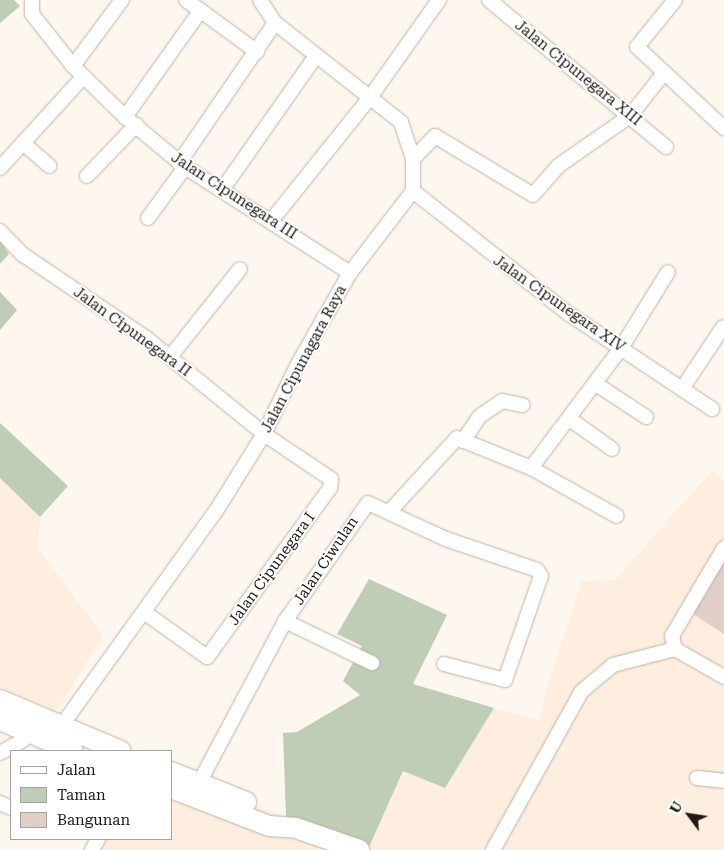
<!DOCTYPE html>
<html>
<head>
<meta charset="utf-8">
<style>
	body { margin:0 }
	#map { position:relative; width:724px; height:850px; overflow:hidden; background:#fef7ef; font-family:"Roboto Serif",serif }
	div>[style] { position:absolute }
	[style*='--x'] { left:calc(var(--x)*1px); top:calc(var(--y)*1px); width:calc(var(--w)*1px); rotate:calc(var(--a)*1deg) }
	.built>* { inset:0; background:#fdeedf }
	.green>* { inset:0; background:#bfcdb6 }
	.building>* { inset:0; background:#e1cec9 }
	.roads { filter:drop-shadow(0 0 1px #bfb3a7) drop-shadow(0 0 1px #bfb3a7) }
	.minor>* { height:14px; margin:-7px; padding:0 7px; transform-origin:7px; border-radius:7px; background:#fff }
	.highway>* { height:20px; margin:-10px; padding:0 10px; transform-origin:10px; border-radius:10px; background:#fff }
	span { translate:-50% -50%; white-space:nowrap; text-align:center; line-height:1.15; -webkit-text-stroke:4px #fff; paint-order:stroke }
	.street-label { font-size:15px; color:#1f1a16 }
	.legend { position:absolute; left:10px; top:750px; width:162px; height:90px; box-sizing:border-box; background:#fff; border:1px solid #a5a3a2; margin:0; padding:6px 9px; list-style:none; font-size:15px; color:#1f1a16 }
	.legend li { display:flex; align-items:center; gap:10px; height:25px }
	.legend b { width:25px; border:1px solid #a5a3a2 }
	.north { position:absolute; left:664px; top:790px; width:50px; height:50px; -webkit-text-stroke:4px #fff; paint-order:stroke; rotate:301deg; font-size:14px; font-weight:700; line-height:20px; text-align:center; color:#1f1a16 }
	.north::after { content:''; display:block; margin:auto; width:18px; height:22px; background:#1f1a16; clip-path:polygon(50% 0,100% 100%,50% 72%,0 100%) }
</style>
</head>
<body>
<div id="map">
	<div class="built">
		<i style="clip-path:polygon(712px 471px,724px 481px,724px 850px,91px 850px,97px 839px,171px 839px,171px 775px,369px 847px,403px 771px,445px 788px,494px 708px,540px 721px,545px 692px,582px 581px,615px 580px)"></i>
		<i style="clip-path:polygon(0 478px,40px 517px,38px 548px,103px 636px,56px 711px,0 687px)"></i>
	</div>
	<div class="green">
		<i style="clip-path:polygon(0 0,14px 0,20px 6px,0 23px)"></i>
		<i style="clip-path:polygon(0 241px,9px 254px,0 264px)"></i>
		<i style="clip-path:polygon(0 292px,17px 310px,0 330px)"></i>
		<i style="clip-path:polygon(0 423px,68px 486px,40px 517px,0 478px)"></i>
		<i style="clip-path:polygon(369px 579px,447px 615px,413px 684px,494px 708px,445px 788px,403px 771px,369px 847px,286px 817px,283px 733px,297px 732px,360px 695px,343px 681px,362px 646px,337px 634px)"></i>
	</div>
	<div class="building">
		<i style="clip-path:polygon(724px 552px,724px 634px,687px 610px)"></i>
	</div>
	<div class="roads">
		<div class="minor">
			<i style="--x:32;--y:0;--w:14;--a:90"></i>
			<i style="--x:32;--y:14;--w:66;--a:51.7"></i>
			<i style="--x:73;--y:66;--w:73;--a:44.4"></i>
			<i style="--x:125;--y:117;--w:78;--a:39.8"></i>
			<i style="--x:185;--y:167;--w:196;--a:32.7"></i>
			<i style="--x:186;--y:0;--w:88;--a:36.2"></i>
			<i style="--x:489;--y:0;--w:230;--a:39.7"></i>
			<i style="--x:675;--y:0;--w:60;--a:129"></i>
			<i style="--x:637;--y:47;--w:119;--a:43"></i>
			<i style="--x:73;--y:66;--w:82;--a:-53.4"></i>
			<i style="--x:125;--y:117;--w:131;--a:-54.6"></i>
			<i style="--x:23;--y:143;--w:35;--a:41"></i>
			<i style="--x:413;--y:159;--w:32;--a:-46"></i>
			<i style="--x:435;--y:136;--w:114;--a:31"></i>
			<i style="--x:533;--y:195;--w:38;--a:-49"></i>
			<i style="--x:558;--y:166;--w:88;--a:-34.8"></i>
			<i style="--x:630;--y:116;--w:55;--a:-51.7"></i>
			<i style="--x:179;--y:163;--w:170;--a:-55.6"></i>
			<i style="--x:0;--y:168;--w:123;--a:-47.6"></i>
			<i style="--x:87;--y:176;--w:71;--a:-46.1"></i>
			<i style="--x:222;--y:190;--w:164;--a:-55"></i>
			<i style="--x:413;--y:191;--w:199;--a:38.3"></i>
			<i style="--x:569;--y:314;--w:172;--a:33.6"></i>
			<i style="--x:148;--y:218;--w:63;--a:-54"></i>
			<i style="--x:271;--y:221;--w:160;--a:-51.3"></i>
			<i style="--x:371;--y:96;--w:118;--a:-54.7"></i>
			<i style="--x:0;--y:231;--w:32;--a:46"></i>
			<i style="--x:22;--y:254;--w:150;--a:34.1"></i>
			<i style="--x:146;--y:338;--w:152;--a:39.1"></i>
			<i style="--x:264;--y:434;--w:81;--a:33.9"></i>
			<i style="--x:331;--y:479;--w:9;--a:96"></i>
			<i style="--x:330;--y:488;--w:209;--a:126"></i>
			<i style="--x:207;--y:657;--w:77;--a:-144.5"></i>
			<i style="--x:170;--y:357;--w:112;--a:-51.5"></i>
			<i style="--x:596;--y:384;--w:60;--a:33.4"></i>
			<i style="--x:682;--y:389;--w:74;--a:-56.5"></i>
			<i style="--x:571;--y:420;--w:50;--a:35.3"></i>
			<i style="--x:463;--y:441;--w:30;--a:-56"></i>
			<i style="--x:480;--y:416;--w:27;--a:-34"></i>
			<i style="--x:502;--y:401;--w:21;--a:11"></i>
			<i style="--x:531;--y:468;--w:98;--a:29.2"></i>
			<i style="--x:389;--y:512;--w:100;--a:-47.4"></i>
			<i style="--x:457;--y:438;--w:80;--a:22.1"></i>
			<i style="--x:531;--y:468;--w:150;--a:-53.1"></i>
			<i style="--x:621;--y:348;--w:89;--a:-58.3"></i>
			<i style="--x:724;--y:548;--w:102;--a:120.6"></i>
			<i style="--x:672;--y:636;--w:13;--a:77"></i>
			<i style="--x:675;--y:649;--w:56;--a:29.7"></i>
			<i style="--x:285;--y:621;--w:97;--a:25.8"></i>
			<i style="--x:57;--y:732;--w:272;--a:-54.3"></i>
			<i style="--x:216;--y:511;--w:91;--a:-58.1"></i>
			<i style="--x:264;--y:434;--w:78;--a:-64.1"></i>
			<i style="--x:298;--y:364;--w:105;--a:-60.3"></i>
			<i style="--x:350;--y:273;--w:103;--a:-52.5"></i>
			<i style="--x:413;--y:191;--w:32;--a:-90"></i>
			<i style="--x:413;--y:159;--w:39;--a:-108"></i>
			<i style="--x:401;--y:122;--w:160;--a:-141.8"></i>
			<i style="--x:275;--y:23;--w:27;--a:-123"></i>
			<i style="--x:0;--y:753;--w:26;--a:-29"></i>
			<i style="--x:697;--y:778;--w:27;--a:6"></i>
			<i style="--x:199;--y:783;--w:183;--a:-62"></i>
			<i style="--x:285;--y:621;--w:144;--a:-54.9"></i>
			<i style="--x:368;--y:503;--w:86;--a:24.8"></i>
			<i style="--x:446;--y:539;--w:96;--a:18.8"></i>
			<i style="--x:537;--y:570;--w:7;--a:56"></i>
			<i style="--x:541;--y:576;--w:110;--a:109.1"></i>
			<i style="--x:505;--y:680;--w:63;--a:-165.3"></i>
			<i style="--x:0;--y:803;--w:12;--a:24"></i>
			<i style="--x:92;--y:850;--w:13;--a:-61"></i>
			<i style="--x:493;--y:850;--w:182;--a:-60.8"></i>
			<i style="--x:582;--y:691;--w:40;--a:-40"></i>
			<i style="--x:613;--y:665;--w:64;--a:-14.5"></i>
		</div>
		<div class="highway">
			<i style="--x:0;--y:700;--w:131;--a:22.9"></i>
			<i style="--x:0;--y:720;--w:79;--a:23"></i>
			<i style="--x:171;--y:772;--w:81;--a:21.8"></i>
			<i style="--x:171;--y:788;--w:105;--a:21.2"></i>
			<i style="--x:269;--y:826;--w:27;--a:4"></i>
			<i style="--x:296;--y:828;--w:67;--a:19.2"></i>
		</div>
	</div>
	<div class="street-label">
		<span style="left:578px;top:73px;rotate:39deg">Jalan Cipunegara XIII</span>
		<span style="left:234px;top:196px;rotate:33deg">Jalan Cipunegara III</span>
		<span style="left:559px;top:304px;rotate:35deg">Jalan Cipunegara XIV</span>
		<span style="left:132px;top:332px;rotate:36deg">Jalan Cipunegara II</span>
		<span style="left:304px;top:359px;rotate:-62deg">Jalan Cipunagara Raya</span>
		<span style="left:326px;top:561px;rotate:-56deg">Jalan Ciwulan</span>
		<span style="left:272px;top:569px;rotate:-54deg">Jalan Cipunegara I</span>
	</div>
	<ul class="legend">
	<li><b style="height:6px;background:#fff"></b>Jalan</li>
	<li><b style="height:14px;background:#bfcdb6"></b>Taman</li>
	<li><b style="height:14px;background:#e1cec9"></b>Bangunan</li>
	</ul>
	<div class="north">U</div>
</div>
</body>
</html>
